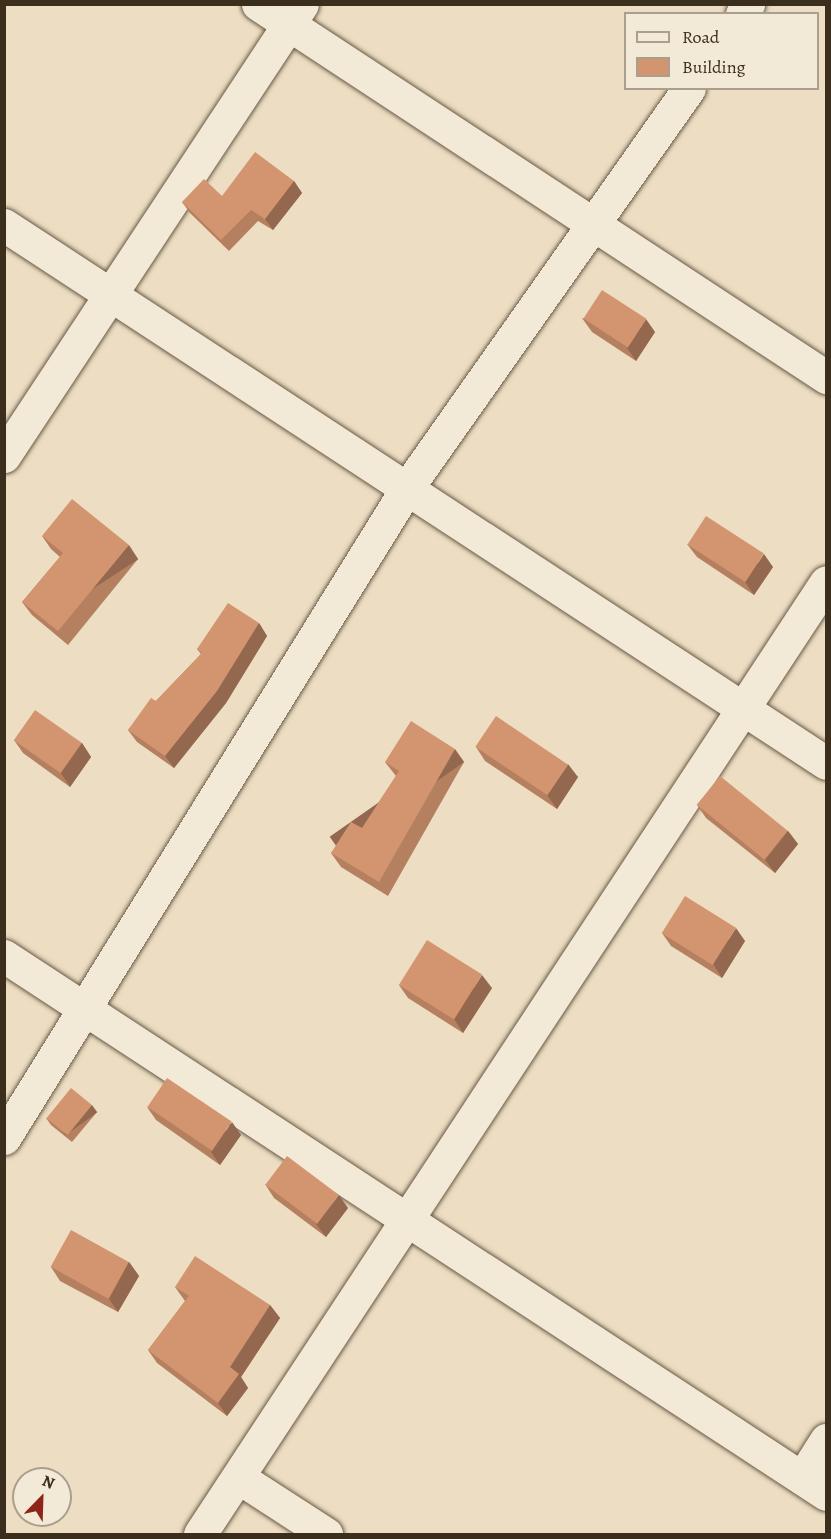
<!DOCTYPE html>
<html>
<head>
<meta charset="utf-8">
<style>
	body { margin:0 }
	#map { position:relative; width:831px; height:1539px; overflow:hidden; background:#edddc2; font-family:Alegreya,serif }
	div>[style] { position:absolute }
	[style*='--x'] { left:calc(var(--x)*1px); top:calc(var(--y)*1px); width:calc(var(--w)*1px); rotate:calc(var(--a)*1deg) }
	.roads { filter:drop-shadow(0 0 2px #685a46) drop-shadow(0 0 2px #685a46) }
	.street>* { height:33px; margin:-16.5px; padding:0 16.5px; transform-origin:16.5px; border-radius:16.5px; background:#f3e9d7 }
	.wall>* { inset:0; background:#b5805f }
	.shaded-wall>* { inset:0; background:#93684e; transform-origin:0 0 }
	.building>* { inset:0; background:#d2956f; transform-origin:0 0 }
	span { translate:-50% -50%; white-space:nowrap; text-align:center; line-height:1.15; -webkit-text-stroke:6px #f3e9d7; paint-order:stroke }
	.frame { position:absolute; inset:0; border:6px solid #3c2e1c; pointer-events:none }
	.legend { position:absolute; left:624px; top:12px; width:195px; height:78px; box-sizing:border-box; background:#f3e9d7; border:2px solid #aa9e8c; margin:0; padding:8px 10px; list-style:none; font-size:18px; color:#3c2e1c }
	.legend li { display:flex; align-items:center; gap:12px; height:30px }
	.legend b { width:30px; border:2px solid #aa9e8c }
	.north { position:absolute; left:12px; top:1467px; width:60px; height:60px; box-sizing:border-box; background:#f3e9d7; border:2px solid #aa9e8c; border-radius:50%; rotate:23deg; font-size:16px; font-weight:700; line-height:24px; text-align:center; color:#3c2e1c }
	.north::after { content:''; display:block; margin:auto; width:21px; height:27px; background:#8f2418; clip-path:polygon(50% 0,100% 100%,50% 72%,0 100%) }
</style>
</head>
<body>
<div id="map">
	<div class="roads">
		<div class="street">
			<i style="--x:258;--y:4;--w:680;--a:33.29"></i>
			<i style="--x:742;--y:14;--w:12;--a:-59"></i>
			<i style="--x:4;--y:225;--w:982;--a:33.2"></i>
			<i style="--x:4;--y:456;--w:541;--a:-56.6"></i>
			<i style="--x:4;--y:956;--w:982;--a:33.2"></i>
			<i style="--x:4;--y:1138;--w:765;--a:-58.2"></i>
			<i style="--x:407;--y:488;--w:489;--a:-54.8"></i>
			<i style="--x:238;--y:1477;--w:105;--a:32.9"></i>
			<i style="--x:802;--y:1478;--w:45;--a:-57.7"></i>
			<i style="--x:200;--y:1534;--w:1139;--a:-56.67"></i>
		</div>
	</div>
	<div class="wall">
		<i style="clip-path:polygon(294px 181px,302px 193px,273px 230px,258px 221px,229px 251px,190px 213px,182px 202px,222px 196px)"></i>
		<i style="clip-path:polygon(582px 318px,655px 332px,636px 361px,592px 332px)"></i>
		<i style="clip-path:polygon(42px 536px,138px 559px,68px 645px,32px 615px,22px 602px,60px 557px,51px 549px)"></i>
		<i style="clip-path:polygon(687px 544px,773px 567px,754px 595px,697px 557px)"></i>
		<i style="clip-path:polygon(259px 623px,267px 636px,226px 703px,174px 768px,137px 742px,128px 730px,201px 654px,197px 649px)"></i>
		<i style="clip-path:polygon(14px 740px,82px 743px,91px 757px,70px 787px,23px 753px)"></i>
		<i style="clip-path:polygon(476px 747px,578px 777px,557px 809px,485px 761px)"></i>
		<i style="clip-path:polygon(385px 762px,464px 762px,388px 896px,341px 867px,331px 853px,362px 828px,396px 776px)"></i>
		<i style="clip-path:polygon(697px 805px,788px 831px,798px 844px,775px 873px,706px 818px)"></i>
		<i style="clip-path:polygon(662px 933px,745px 941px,722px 978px,671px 946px)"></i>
		<i style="clip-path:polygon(399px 985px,492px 988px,463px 1033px,408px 998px)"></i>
		<i style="clip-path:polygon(147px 1107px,241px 1135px,220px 1165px,156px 1120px)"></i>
		<i style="clip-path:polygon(97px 1112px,72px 1142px,51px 1125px,46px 1118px)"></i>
		<i style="clip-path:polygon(265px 1184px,348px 1208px,326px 1237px,274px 1198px)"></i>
		<i style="clip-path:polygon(129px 1262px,139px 1276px,118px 1312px,60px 1281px,51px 1267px)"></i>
		<i style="clip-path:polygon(175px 1287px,270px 1305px,280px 1318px,241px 1377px,248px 1388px,227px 1416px,157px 1363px,148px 1350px,185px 1301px)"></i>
	</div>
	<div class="shaded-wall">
		<i style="clip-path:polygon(294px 181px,302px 193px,273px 230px,265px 219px)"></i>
		<i style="clip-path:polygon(646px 319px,655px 332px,636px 361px,627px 348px)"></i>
		<i style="left:129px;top:545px;width:17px;height:112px;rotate:57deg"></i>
		<i style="clip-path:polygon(764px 554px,773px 567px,754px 595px,745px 582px)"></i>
		<i style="clip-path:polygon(259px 623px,267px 636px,226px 703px,174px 768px,165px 756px)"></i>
		<i style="clip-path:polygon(82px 743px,91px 757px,70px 787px,61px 773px)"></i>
		<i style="left:455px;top:749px;width:16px;height:153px;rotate:55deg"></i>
		<i style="clip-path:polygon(568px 764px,578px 777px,557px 809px,547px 795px)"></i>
		<i style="clip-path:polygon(788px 831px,798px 844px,775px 873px,765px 860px)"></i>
		<i style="clip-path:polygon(736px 928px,745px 941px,722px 978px,713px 964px)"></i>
		<i style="clip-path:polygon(482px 975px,492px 988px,463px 1033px,454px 1019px)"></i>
		<i style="left:92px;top:1105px;width:9px;height:39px;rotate:54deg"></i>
		<i style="clip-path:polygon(232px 1122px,241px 1135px,220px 1165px,211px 1152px)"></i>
		<i style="clip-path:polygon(339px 1195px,348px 1208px,326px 1237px,316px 1224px)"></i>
		<i style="clip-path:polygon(129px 1262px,139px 1276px,118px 1312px,109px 1299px)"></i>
		<i style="clip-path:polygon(270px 1305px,280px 1318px,241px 1377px,248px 1388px,227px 1416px,218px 1403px,230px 1367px)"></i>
	</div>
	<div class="building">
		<i style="clip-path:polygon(255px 152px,294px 181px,265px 219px,251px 210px,221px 240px,182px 202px,204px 179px,222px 196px)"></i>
		<i style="left:602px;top:290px;width:53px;height:34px;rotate:33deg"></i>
		<i style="clip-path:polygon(72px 499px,129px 545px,58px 631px,22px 602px,63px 553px,42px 536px)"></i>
		<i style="left:706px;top:516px;width:69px;height:34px;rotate:33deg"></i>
		<i style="clip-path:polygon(228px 603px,259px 623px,217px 691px,165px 756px,128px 730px,151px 698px,156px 701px,202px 653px,197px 649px)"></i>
		<i style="left:35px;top:710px;width:57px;height:37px;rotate:35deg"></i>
		<i style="left:496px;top:716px;width:87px;height:37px;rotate:34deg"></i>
		<i style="clip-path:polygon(411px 721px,455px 749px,379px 882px,331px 853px,351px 822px,362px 828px,399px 771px,385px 762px)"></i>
		<i style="left:720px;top:776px;width:87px;height:37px;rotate:39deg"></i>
		<i style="left:685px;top:896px;width:60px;height:44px;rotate:32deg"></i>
		<i style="left:427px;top:940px;width:65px;height:53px;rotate:32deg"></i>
		<i style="left:167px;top:1078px;width:78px;height:35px;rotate:34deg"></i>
		<i style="left:71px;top:1088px;width:27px;height:39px;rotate:39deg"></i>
		<i style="left:287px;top:1156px;width:65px;height:36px;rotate:37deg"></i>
		<i style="left:71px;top:1230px;width:66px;height:42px;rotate:29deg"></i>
		<i style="clip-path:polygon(195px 1256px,270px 1305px,230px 1367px,239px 1374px,218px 1403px,148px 1350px,189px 1296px,175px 1287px)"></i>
	</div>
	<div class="frame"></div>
	<ul class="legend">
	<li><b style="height:8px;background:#f3e9d7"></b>Road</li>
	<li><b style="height:16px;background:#d2956f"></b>Building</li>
	</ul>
	<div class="north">N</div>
</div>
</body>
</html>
